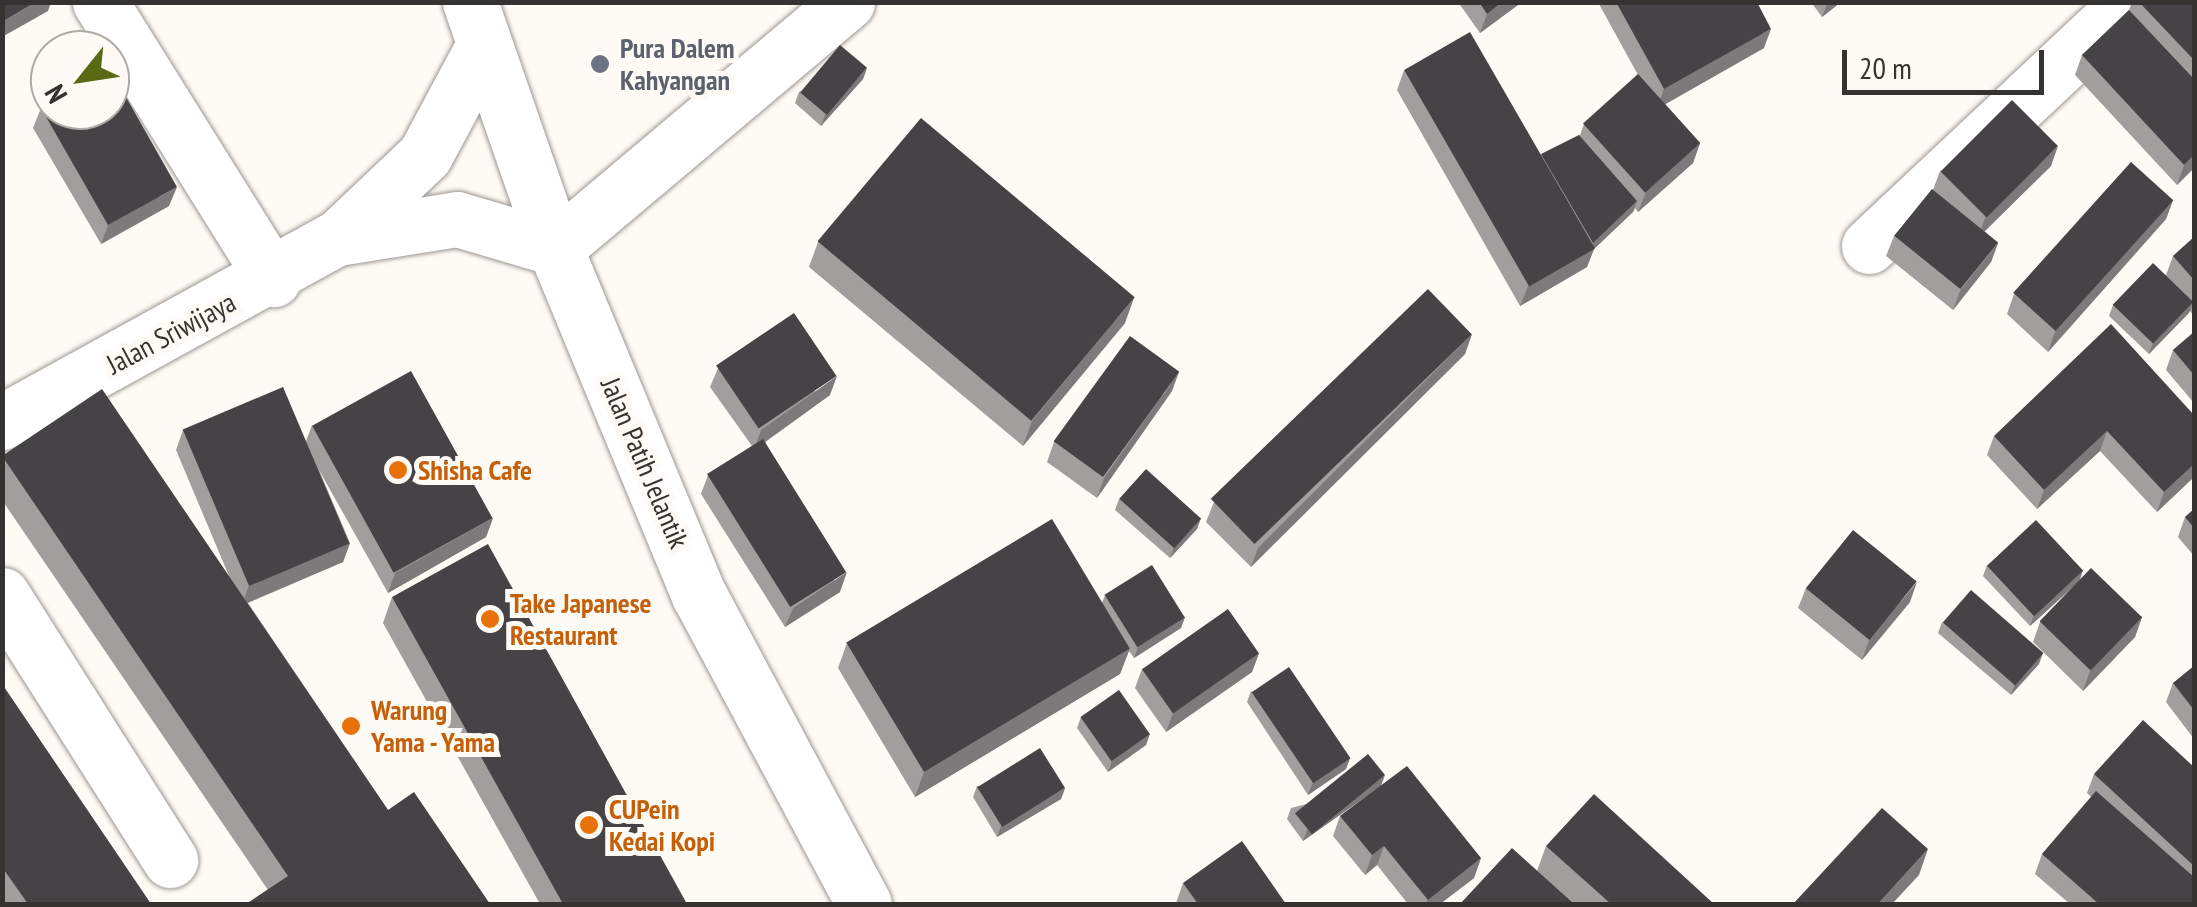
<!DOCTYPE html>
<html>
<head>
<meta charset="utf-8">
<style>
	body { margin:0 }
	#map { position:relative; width:2197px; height:907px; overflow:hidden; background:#fefaf5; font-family:"PT Sans Narrow",sans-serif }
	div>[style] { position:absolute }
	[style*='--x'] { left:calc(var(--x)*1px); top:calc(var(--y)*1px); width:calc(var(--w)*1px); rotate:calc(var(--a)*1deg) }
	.roads { filter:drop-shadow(0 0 2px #9b9793) drop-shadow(0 0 2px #9b9793) }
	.minor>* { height:55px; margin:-27.5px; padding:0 27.5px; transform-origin:27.5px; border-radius:27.5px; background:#fff }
	.wall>* { inset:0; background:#a29e9e }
	.shaded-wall>* { inset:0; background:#7d7a7b }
	.building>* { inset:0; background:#464347; transform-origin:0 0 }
	.dots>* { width:28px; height:28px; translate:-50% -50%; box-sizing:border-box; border:5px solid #fefaf5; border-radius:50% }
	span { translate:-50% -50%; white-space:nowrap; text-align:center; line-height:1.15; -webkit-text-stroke:10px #fefaf5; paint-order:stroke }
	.worship-label { font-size:28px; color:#5b616d; font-weight:700 }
	.left { translate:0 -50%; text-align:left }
	.street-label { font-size:28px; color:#343331 }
	.food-label { font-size:28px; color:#c56008; font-weight:700 }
	.frame { position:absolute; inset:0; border:5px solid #343331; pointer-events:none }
	.north { position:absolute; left:30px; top:30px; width:100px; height:100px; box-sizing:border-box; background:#fefaf5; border:2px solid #adaaa7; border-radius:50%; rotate:240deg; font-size:28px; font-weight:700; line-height:40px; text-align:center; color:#343331 }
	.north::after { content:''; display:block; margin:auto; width:35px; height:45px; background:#596a14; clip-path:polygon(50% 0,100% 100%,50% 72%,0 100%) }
	.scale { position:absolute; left:1842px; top:50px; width:202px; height:45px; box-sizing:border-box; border:5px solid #343331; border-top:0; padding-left:12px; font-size:30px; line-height:35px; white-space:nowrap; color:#343331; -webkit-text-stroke:8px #fefaf5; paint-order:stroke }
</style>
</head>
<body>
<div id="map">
	<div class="roads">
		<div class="minor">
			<i style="--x:100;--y:2;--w:327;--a:58"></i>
			<i style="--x:470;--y:2;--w:260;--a:70.9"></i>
			<i style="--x:555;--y:248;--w:376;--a:67.5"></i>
			<i style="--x:699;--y:595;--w:350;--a:61.9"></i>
			<i style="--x:344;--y:232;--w:112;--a:-43.5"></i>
			<i style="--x:425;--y:155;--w:125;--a:-61.8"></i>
			<i style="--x:1869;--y:246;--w:357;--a:-43.2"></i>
			<i style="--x:555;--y:248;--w:382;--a:-40.1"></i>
			<i style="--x:2;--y:422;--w:382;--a:-28.8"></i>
			<i style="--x:337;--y:238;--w:121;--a:-9"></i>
			<i style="--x:457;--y:219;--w:102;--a:16.5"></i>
			<i style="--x:2;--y:595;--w:314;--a:57.6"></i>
		</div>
	</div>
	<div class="wall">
		<i style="clip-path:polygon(1458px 2px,1522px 2px,1480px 33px)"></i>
		<i style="clip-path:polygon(1600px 2px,1757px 2px,1764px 48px,1665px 104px,1700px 143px,1693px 163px,1638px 212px,1635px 208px,1633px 212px,1594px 249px,1587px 267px,1520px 306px,1397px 90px,1404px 70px,1541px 155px,1580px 135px,1584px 124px,1638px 75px,1599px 4px)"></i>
		<i style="clip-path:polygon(1811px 2px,1841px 2px,1822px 17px)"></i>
		<i style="clip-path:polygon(2132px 2px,2194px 2px,2194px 168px,2177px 185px,2075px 75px,2082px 55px,2129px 10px)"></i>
		<i style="clip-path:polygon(867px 68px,863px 79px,821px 126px,795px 103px,799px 92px)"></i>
		<i style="clip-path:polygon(41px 108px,169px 206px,101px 244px,33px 128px)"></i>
		<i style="clip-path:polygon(2051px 166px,1984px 231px,1998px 243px,1991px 262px,1953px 310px,1886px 256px,1894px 236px,1933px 190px,1940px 171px)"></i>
		<i style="clip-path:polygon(2173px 200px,2166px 219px,2048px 352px,2007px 314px,2014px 294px)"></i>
		<i style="clip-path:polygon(2194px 237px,2194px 316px,2190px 311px,2149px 354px,2109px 316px,2113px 305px,2166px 275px,2173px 256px)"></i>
		<i style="clip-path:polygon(818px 242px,1125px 323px,1023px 446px,809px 267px)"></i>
		<i style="clip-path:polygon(2194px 332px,2194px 403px,2166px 370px,2173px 350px)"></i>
		<i style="clip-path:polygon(1472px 334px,1465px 354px,1251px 567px,1206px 522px,1214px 502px)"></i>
		<i style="clip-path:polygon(718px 368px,830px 395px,765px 442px,840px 592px,785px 627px,701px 494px,708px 475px,752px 446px,710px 387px)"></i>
		<i style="clip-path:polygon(1172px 391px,1097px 498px,1047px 462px,1054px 442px)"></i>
		<i style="clip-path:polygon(2194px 415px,2194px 477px,2157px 512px,2100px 451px,2037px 509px,1987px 455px,1994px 436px)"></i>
		<i style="clip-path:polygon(312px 425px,493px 518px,486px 537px,388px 593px,319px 470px,350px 543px,343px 562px,248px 603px,388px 810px,268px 890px,2px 500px,2px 455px,229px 576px,176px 450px,183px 430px,306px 441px)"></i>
		<i style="clip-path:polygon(1119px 499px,1201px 518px,1197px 529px,1170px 558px,1115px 510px)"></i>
		<i style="clip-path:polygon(2194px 509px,2194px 556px,2178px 537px,2185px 517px)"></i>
		<i style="clip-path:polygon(1987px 565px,2083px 570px,2080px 580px,2142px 617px,2135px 637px,2083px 691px,2033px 642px,2040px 622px,2073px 587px,2030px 626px,1983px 576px)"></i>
		<i style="clip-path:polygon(1806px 588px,1910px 602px,1862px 660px,1798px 608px)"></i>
		<i style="clip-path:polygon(1105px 595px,1185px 617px,1181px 628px,1134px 658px,1129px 651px,1120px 674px,915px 797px,838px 668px,847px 643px,1102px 603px)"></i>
		<i style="clip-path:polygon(392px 597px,687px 904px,540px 904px,383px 623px)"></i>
		<i style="clip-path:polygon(1942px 622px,2039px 664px,2011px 695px,1938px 633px)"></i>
		<i style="clip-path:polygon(1259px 653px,1252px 672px,1166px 732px,1135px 688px,1142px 669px)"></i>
		<i style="clip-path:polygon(2194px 666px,2194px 739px,2166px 702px,2173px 683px)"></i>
		<i style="clip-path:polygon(2px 684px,151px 904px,2px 904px)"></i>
		<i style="clip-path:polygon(1251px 691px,1350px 758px,1346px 769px,1308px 795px,1247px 702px)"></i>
		<i style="clip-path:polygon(1081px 717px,1146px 745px,1108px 772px,1077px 728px)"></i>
		<i style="clip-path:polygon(2194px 767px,2194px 904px,2070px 904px,2035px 874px,2042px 854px,2091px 797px,2087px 793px,2094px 774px)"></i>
		<i style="clip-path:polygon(1381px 785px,1481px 858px,1474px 878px,1440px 904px,1408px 904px,1377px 865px,1365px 875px,1333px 836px,1340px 816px,1365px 797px,1303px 841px,1287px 819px,1291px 808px)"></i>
		<i style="clip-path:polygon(977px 786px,1065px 788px,1061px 799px,997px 837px,973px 797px)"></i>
		<i style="clip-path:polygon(1546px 846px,1714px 904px,1460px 904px,1537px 871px)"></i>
		<i style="clip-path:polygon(1183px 883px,1286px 904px,1177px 904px,1176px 903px)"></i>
	</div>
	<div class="shaded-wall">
		<i style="clip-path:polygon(36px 2px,51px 2px,48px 11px,2px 37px,2px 22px)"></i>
		<i style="clip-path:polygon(1502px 2px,1522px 2px,1480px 33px,1487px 14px)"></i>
		<i style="clip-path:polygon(1828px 2px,1841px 2px,1822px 17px)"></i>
		<i style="clip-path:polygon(1771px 29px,1764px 48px,1657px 109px,1664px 89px)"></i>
		<i style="clip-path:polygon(867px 68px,863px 79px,821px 126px,825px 115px)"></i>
		<i style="clip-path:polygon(1700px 143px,1693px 163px,1638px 212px,1646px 192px)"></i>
		<i style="clip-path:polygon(2058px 146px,2051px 166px,1978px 238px,1985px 218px)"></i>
		<i style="clip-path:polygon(2194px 155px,2194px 168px,2177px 185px,2184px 165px)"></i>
		<i style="clip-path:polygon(177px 187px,169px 206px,101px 244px,108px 225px)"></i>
		<i style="clip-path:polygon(2173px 200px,2166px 219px,2048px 352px,2055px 332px)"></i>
		<i style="clip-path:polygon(1637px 201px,1633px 212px,1594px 249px,1587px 267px,1520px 306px,1528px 286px,1593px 243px)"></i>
		<i style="clip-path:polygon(1998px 243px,1991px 262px,1953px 310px,1960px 291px)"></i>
		<i style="clip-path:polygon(1134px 298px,1125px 323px,1023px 446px,1032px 421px)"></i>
		<i style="clip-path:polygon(2193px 302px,2189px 313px,2149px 354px,2153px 343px)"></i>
		<i style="clip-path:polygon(1472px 334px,1465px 354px,1251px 567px,1258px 548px)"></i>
		<i style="clip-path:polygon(1179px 372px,1172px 391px,1097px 498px,1104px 478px)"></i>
		<i style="clip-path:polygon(837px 376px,830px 395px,754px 450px,761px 430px)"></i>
		<i style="clip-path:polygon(2107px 431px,2100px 451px,2037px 509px,2044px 490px)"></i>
		<i style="clip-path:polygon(2194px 464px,2194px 477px,2157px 512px,2164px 492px)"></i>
		<i style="clip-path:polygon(493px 518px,486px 537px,388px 593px,395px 573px)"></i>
		<i style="clip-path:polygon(1201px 518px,1197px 529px,1170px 558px,1174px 547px)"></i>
		<i style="clip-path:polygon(350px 543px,343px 562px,242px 605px,249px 585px)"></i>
		<i style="clip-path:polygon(2083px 570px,2079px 581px,2030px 626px,2034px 615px)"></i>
		<i style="clip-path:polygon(847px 572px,840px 592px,785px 627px,793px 608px)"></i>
		<i style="clip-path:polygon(1917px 582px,1910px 602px,1862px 660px,1869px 640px)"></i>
		<i style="clip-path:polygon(1185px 617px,1181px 628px,1134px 658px,1138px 647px)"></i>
		<i style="clip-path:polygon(2142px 617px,2135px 637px,2083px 691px,2090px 671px)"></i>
		<i style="clip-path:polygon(1130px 648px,1120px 674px,915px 797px,924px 772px)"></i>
		<i style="clip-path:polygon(1259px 653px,1252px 672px,1166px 732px,1173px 713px)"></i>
		<i style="clip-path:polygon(2043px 653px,2039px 664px,2011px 695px,2015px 684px)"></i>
		<i style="clip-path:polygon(1150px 734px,1146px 745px,1108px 772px,1112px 761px)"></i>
		<i style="clip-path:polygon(1350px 758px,1346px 769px,1308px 795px,1312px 784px)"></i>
		<i style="clip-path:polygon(1385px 775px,1381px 786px,1303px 841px,1307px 830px)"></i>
		<i style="clip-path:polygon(1065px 788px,1061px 799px,997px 837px,1001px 826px)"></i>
		<i style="clip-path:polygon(1384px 846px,1377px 865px,1365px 875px,1372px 855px)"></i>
		<i style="clip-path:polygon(1928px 849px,1919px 875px,1892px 904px,1878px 904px)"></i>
		<i style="clip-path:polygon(1481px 858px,1474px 878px,1440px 904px,1426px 904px,1428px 900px)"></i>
	</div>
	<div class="building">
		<i style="clip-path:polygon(2px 2px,36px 2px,2px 22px)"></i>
		<i style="clip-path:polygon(1479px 2px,1502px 2px,1487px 14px)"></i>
		<i style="clip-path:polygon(1616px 2px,1757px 2px,1771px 29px,1664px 89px)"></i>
		<i style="clip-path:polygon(2139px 2px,2194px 2px,2194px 60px)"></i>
		<i style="clip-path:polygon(2129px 10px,2194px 79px,2194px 155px,2184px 165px,2082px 55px)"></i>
		<i style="left:1470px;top:32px;width:250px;height:76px;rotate:60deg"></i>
		<i style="left:840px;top:45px;width:35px;height:62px;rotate:40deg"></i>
		<i style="clip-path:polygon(110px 69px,177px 187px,108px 225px,41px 108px,50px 103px,50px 110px,110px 110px)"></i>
		<i style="left:1638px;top:74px;width:93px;height:74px;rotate:48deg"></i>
		<i style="left:2012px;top:100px;width:65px;height:101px;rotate:45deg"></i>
		<i style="left:921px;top:118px;width:279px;height:161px;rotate:40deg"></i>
		<i style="clip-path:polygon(1579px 135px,1637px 201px,1593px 243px,1541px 154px)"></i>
		<i style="left:2131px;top:162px;width:57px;height:176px;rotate:42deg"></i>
		<i style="left:1932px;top:189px;width:85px;height:60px;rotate:39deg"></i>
		<i style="clip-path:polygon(2194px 237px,2194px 280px,2173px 256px)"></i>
		<i style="left:2153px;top:263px;width:56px;height:58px;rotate:44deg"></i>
		<i style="left:1428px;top:289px;width:63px;height:302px;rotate:46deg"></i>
		<i style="left:794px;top:313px;width:76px;height:94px;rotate:56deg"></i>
		<i style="clip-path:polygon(2111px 324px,2194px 415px,2194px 464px,2164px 492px,2107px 431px,2044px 490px,1994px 436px)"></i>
		<i style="clip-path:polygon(2194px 332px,2194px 375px,2173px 350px)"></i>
		<i style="left:1130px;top:336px;width:61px;height:130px;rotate:36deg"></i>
		<i style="left:411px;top:371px;width:168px;height:113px;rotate:61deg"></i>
		<i style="left:283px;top:387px;width:170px;height:109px;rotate:67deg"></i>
		<i style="clip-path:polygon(102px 389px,388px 810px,414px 792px,490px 904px,246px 904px,288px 876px,2px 456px)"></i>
		<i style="left:763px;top:439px;width:157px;height:66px;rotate:58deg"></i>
		<i style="left:1146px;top:469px;width:74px;height:40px;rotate:42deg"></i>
		<i style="clip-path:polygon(2194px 509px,2194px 528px,2185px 517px)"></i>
		<i style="left:1052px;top:519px;width:151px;height:240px;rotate:59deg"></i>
		<i style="left:2036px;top:520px;width:69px;height:67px;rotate:47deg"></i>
		<i style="left:1853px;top:530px;width:82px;height:75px;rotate:39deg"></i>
		<i style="clip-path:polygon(488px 544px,687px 904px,563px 904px,392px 597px)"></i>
		<i style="left:1152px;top:565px;width:62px;height:56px;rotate:58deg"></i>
		<i style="left:2091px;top:568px;width:71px;height:74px;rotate:44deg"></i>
		<i style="left:1971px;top:590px;width:96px;height:43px;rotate:41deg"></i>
		<i style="left:1228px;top:609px;width:54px;height:105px;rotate:55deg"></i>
		<i style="clip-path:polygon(2194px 666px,2194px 710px,2173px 683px)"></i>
		<i style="left:1289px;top:667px;width:110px;height:45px;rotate:56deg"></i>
		<i style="clip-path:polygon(2px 684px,151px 904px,28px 904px,2px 867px)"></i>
		<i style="left:1119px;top:690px;width:54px;height:47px;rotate:55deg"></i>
		<i style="clip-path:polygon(2143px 720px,2194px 767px,2194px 866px,2094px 774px)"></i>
		<i style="left:1040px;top:748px;width:47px;height:74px;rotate:58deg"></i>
		<i style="left:1368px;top:754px;width:27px;height:94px;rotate:51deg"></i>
		<i style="clip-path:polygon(1407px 766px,1481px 858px,1428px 900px,1384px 846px,1372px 855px,1340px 816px)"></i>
		<i style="clip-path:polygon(2096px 791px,2194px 877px,2194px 904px,2099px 904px,2042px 854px)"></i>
		<i style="clip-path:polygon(1594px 794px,1714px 904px,1611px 904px,1546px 846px)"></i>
		<i style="clip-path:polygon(1882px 808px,1928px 849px,1878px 904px,1793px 904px)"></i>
		<i style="clip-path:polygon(1242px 841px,1286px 904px,1198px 904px,1183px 883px)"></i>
		<i style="clip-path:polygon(1512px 848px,1574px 904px,1460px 904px)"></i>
	</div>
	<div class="dots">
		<i style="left:600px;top:64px;background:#6b7280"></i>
		<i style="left:398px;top:470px;background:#e8710a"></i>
		<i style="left:490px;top:619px;background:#e8710a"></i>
		<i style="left:351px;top:726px;background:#e8710a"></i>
		<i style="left:589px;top:825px;background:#e8710a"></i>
	</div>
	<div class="worship-label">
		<span class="left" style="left:620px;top:64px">Pura Dalem<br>Kahyangan</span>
	</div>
	<div class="street-label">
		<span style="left:171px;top:333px;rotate:-28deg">Jalan Sriwijaya</span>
		<span style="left:645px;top:463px;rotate:67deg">Jalan Patih Jelantik</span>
	</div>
	<div class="food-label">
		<span class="left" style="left:418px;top:470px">Shisha Cafe</span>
		<span class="left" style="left:510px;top:619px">Take Japanese<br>Restaurant</span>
		<span class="left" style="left:371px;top:726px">Warung<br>Yama - Yama</span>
		<span class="left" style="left:609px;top:825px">CUPein<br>Kedai Kopi</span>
	</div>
	<div class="frame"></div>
	<div class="north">N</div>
	<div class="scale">20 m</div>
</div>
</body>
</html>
